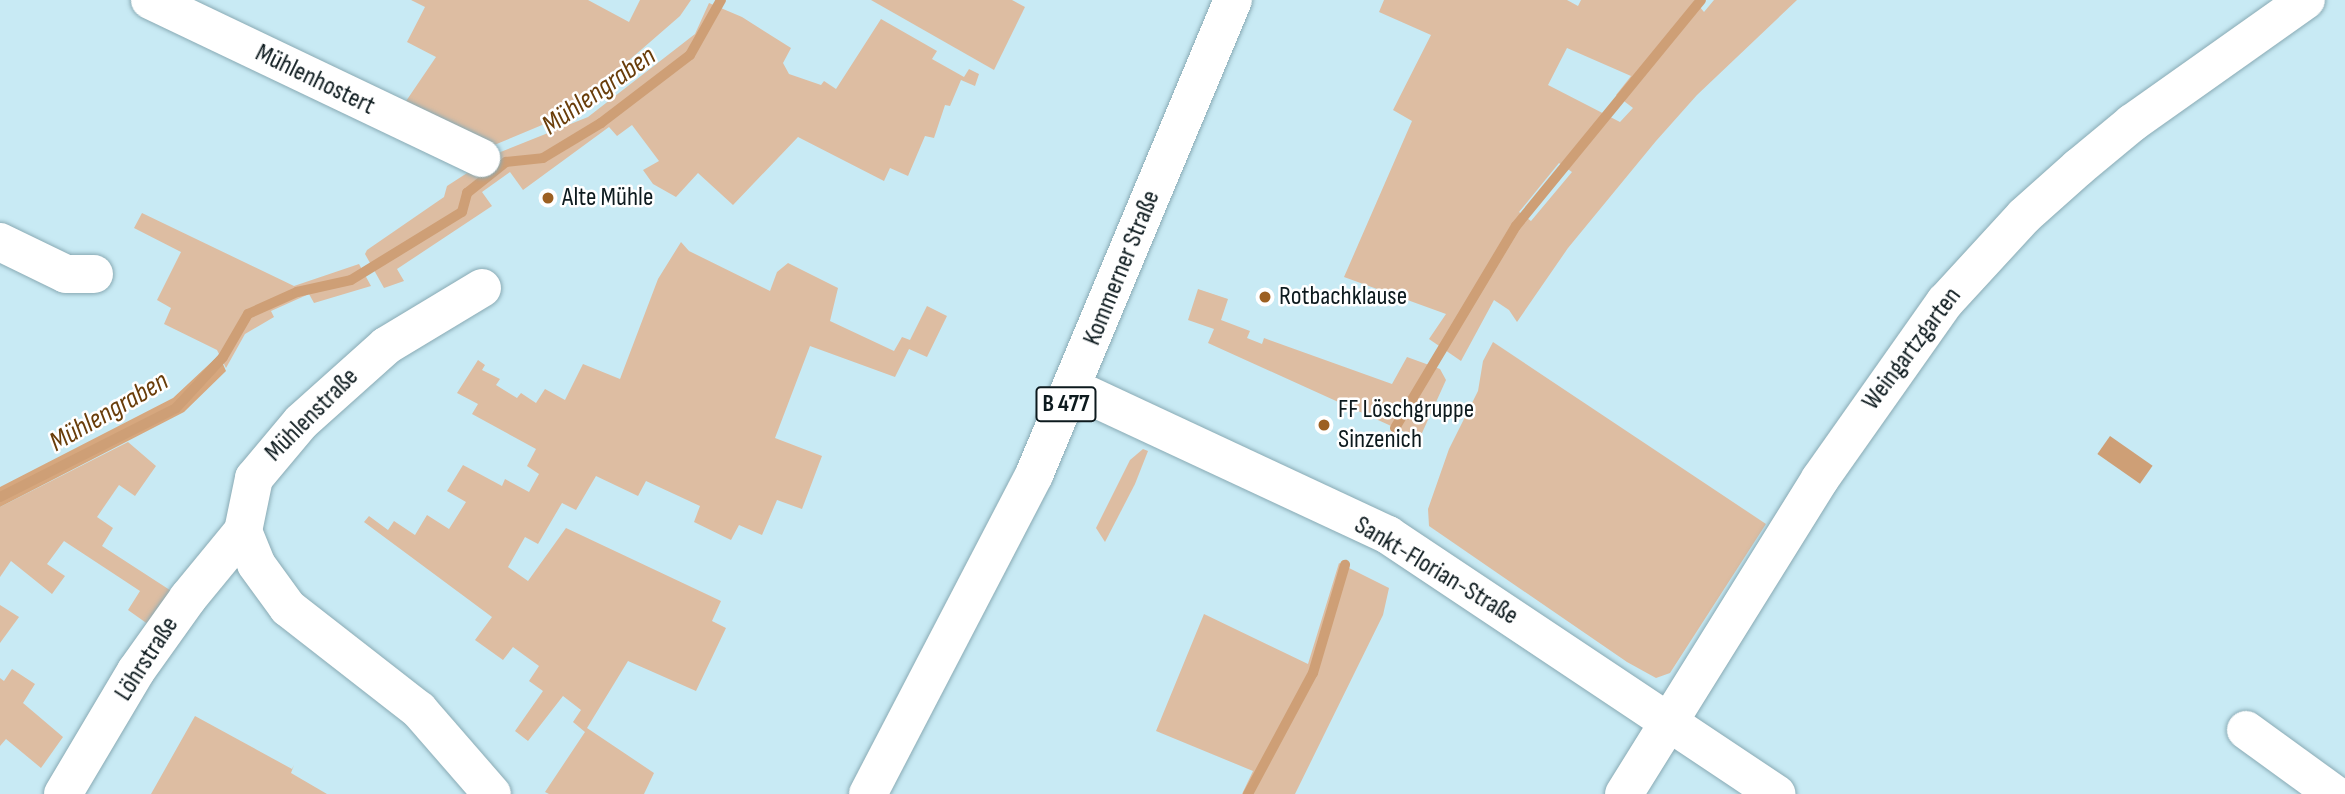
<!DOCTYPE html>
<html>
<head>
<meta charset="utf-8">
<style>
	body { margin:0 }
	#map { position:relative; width:2345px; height:794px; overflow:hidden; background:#c8eaf4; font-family:"Sofia Sans Condensed",sans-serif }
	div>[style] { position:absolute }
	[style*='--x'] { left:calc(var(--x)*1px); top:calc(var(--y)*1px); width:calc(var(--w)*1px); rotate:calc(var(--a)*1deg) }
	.green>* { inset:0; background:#ddbda2 }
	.forest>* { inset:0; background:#d6a77e }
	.water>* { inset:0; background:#ce9f76; transform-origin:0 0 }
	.stream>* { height:10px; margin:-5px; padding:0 5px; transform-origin:5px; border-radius:5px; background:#ce9f76 }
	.roads { filter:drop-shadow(0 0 2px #89aab4) drop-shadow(0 0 2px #89aab4) }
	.minor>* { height:38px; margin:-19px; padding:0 19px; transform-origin:19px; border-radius:19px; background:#fff }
	.major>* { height:38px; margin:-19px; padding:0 19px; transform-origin:19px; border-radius:19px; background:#fff }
	.dots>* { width:19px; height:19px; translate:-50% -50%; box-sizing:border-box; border:4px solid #fff; border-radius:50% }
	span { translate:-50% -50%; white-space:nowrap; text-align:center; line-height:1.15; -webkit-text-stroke:5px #fff; paint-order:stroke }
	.shield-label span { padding:2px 5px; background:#fff; border:2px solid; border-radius:5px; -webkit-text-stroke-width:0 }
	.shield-label { font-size:24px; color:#0d1a1e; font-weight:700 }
	.street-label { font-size:26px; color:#0d1a1e }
	.poi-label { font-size:26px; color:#0d1a1e }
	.left { translate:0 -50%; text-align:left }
	.water-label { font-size:28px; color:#693d0a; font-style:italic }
</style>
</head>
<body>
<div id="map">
	<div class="green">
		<i style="clip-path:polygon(411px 0,588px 0,629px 22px,640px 0,691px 0,680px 16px,566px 115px,487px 148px,402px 107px,436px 57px,407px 42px,425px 7px)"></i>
		<i style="clip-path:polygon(871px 0,1012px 0,1025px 7px,994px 70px)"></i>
		<i style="clip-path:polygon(evenodd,1384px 0,1567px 0,1578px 6px,1581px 0,1694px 0,1704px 12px,1714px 0,1797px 0,1697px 95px,1656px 141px,1568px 248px,1517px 322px,1509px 310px,1494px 300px,1461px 361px,1429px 339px,1446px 314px,1344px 277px,1412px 121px,1393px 110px,1431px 35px,1379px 12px,1384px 0,1567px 48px,1631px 76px,1616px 95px,1633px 108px,1620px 122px,1548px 85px,1567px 48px,1384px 0,1559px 163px,1572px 172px,1531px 221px,1519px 212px,1559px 163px)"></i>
		<i style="clip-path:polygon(709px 3px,742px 17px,791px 48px,783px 63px,789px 74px,821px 85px,824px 81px,836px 89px,881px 19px,937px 51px,932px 59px,964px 77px,969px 69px,979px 74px,975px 86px,961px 80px,950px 106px,945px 105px,934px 138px,925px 136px,908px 176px,890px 168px,884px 181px,798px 137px,733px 205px,698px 173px,676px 197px,653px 184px,643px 170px,659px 161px,632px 125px,617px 136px,609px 127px,523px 190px,510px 172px,482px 192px,492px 206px,397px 269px,404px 281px,384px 288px,365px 254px,367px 250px,444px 197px,447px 186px,498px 153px,588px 117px,695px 34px)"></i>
		<i style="clip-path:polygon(142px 213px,294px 286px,359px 264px,371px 286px,314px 303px,309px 294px,271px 311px,274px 317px,245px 334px,226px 368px,217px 350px,164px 324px,171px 308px,157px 300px,181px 252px,134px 228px)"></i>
		<i style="clip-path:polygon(681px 242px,689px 251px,770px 291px,777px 272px,788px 263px,838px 288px,830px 321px,894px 351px,902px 337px,910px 340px,927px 306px,947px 316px,927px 357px,909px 349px,895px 377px,810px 346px,775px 438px,822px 456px,802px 509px,777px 500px,762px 535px,739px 525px,731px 540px,694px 522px,700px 506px,646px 481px,638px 496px,596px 476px,576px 510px,562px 503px,538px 544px,525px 537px,508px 567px,528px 581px,566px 528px,721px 601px,712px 621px,726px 628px,696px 691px,628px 661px,587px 728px,654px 773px,644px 794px,549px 794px,545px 792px,585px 732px,573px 722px,581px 710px,563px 696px,528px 741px,515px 731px,543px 691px,529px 681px,539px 666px,513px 647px,503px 660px,475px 640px,492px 617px,364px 522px,369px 516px,388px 530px,394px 521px,415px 535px,427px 515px,449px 529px,466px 502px,447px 491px,463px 465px,502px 486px,505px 479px,529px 492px,539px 474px,527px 466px,536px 449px,472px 414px,478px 404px,457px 393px,478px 360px,485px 365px,482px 370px,500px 379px,496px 385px,517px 398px,521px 393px,536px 403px,545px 389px,565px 400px,583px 364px,620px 379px,658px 279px)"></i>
		<i style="clip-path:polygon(1198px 289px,1228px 299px,1221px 320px,1250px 331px,1247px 338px,1262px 344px,1264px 338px,1392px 384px,1407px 357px,1440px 369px,1446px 380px,1422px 433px,1411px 435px,1208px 343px,1214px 329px,1188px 320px)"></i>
		<i style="clip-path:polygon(1493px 342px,1766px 524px,1670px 673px,1656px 678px,1627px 662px,1429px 526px,1428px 509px,1449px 449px,1478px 391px,1483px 361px)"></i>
		<i style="clip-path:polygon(128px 442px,156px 466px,135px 496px,119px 485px,97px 517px,113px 528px,102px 546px,176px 594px,152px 627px,128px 610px,140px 591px,64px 541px,47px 564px,65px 576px,52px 594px,11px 561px,0 577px,0 507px)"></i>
		<i style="clip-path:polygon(1143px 449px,1148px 451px,1135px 484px,1105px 542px,1096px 528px,1130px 460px)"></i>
		<i style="clip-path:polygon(1339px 563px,1389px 588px,1383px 615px,1295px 794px,1242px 794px,1253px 771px,1156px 731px,1204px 614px,1308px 664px)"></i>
		<i style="clip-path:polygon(0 605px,19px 617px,0 643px)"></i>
		<i style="clip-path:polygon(12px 669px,35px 684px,23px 703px,63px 737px,41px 768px,6px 739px,0 746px,0 678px,4px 681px)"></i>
		<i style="clip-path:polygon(195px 716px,292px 769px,294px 765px,291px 773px,327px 794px,151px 794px)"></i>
	</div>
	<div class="forest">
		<i style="clip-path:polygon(219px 355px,226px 371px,184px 412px,0 507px,0 487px,173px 398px)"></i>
	</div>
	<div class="water">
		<i style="left:2110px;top:436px;width:52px;height:22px;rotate:35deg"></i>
	</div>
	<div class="stream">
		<i style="--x:1395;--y:428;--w:235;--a:-59.1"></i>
		<i style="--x:1516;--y:226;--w:292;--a:-50.7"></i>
		<i style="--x:0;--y:497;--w:197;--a:-26.8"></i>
		<i style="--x:176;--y:408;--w:69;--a:-47.3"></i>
		<i style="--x:223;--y:357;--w:50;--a:-59.8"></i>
		<i style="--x:248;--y:314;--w:54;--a:-24.2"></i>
		<i style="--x:297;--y:292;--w:55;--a:-12.5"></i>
		<i style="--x:351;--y:280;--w:130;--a:-31.5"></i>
		<i style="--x:462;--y:212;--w:20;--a:-75"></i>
		<i style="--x:467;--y:193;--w:50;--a:-38.5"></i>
		<i style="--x:506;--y:162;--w:37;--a:-6"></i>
		<i style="--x:543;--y:158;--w:68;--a:-31.1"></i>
		<i style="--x:601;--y:123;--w:112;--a:-37.4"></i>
		<i style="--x:690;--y:55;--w:63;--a:-60.6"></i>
		<i style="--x:1248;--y:794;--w:137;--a:-61.8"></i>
		<i style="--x:1313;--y:673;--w:113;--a:-73.5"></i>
	</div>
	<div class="roads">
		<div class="minor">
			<i style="--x:150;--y:0;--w:367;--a:25.5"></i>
			<i style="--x:0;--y:242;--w:73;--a:25.9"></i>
			<i style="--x:66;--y:274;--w:28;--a:0"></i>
			<i style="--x:482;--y:288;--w:112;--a:148.9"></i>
			<i style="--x:386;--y:346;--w:114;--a:138.2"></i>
			<i style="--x:301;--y:422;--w:73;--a:130"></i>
			<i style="--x:254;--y:478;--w:54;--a:101.7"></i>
			<i style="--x:243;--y:531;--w:35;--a:68"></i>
			<i style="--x:256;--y:564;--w:54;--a:54"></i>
			<i style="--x:288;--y:608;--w:166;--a:37.9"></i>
			<i style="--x:419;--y:710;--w:111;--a:49"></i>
			<i style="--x:1073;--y:388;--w:348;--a:25"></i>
			<i style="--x:1388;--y:535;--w:467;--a:33.7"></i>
			<i style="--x:2246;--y:730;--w:109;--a:36"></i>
			<i style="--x:63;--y:794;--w:143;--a:-59.3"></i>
			<i style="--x:136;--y:671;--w:90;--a:-54.5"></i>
			<i style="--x:188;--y:598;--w:87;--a:-50.6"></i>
			<i style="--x:1624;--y:794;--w:371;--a:-58.1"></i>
			<i style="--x:1820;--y:479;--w:217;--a:-54.8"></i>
			<i style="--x:1945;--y:302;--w:117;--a:-47.4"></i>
			<i style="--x:2024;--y:216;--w:74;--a:-41.7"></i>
			<i style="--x:2079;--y:167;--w:69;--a:-39.7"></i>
			<i style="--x:2132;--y:123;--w:213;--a:-35.3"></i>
		</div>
		<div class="major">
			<i style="--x:868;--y:794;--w:360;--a:-62.5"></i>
			<i style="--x:1034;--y:475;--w:515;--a:-67.27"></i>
		</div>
	</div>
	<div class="dots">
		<i style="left:548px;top:198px;background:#9c6022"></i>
		<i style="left:1265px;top:297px;background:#9c6022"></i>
		<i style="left:1324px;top:425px;background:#9c6022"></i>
	</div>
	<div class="shield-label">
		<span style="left:1066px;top:404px">B 477</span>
	</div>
	<div class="street-label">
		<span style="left:315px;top:80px;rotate:26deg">Mühlenhostert</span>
		<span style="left:1122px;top:268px;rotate:-68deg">Kommerner Straße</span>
		<span style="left:1912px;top:349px;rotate:-53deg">Weingartzgarten</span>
		<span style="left:312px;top:415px;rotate:-45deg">Mühlenstraße</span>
		<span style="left:1436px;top:571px;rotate:31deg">Sankt-Florian-Straße</span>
		<span style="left:147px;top:659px;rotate:-57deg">Löhrstraße</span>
	</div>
	<div class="poi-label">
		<span class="left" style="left:562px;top:198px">Alte Mühle</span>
		<span class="left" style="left:1279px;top:297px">Rotbachklause</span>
		<span class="left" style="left:1338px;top:425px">FF Löschgruppe<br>Sinzenich</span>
	</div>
	<div class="water-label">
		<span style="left:599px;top:91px;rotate:-35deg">Mühlengraben</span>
		<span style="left:109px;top:412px;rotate:-30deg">Mühlengraben</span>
	</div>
</div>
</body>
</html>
